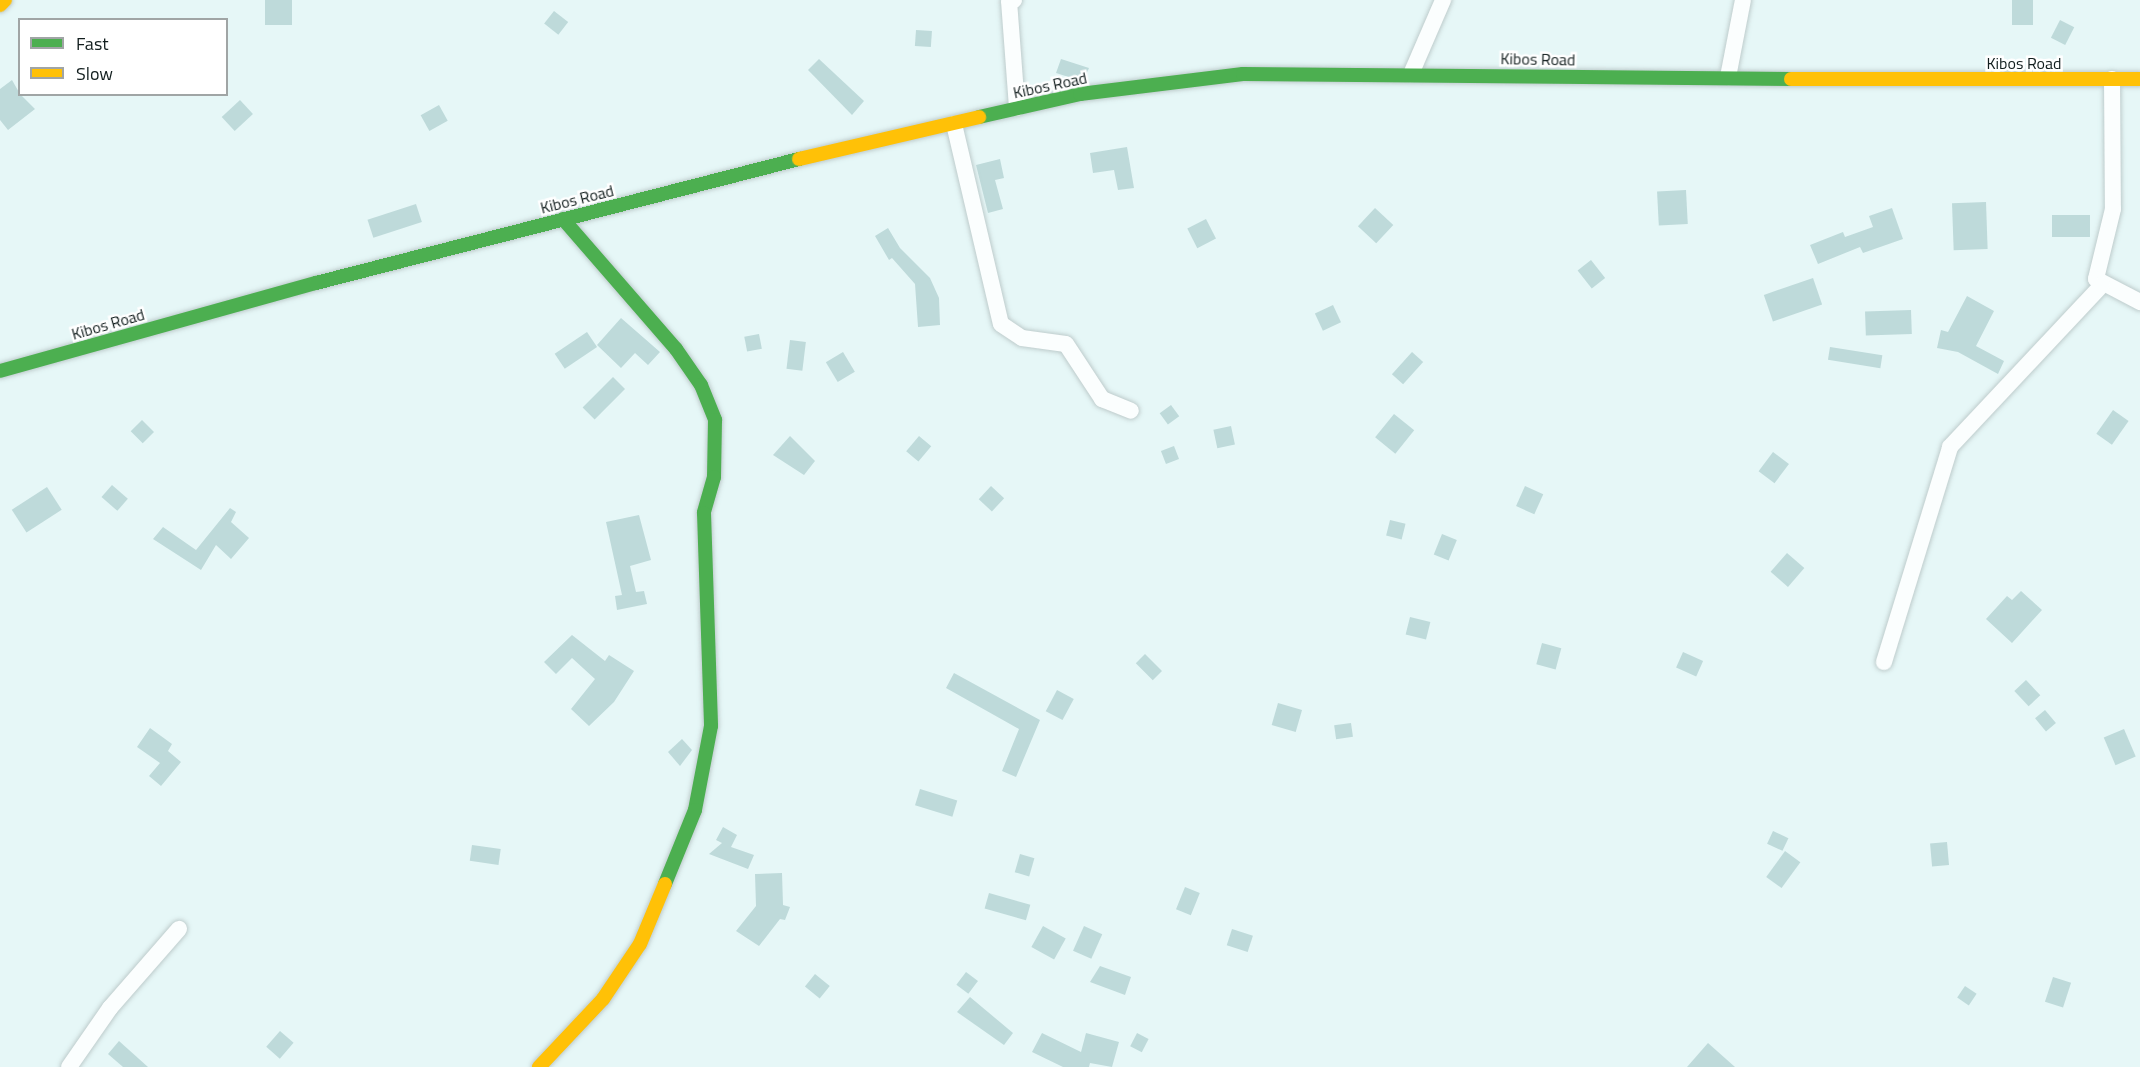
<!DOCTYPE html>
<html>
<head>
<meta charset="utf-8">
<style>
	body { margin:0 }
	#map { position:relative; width:2140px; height:1067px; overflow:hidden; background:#e6f7f7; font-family:"Titillium Web",sans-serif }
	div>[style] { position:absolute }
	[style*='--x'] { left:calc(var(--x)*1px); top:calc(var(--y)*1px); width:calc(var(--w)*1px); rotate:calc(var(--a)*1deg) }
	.building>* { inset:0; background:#bedada; transform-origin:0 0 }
	.roads { filter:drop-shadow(0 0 2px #becccc) drop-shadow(0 0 2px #becccc) }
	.street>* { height:16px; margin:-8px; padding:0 8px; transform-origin:8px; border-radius:8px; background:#fbfefe }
	.fast>* { height:14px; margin:-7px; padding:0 7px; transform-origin:7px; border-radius:7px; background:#4caf50 }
	.slow>* { height:14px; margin:-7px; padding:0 7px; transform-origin:7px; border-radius:7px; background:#ffc107 }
	span { translate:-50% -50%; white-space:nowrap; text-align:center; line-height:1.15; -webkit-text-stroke:5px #fff; paint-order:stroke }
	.street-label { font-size:16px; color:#121e1e }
	.legend { position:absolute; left:18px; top:18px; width:210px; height:78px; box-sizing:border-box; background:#fff; border:2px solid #a0a5a5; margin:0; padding:8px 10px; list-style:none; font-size:18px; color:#121e1e }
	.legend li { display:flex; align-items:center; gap:12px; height:30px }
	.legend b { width:30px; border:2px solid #a0a5a5 }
</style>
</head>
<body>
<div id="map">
	<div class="building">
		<i style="left:265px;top:0;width:27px;height:25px"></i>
		<i style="left:2012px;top:0;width:21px;height:25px"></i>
		<i style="left:554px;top:11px;width:18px;height:16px;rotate:38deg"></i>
		<i style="left:2060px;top:20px;width:16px;height:20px;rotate:27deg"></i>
		<i style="left:916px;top:30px;width:16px;height:16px;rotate:4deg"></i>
		<i style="clip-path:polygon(819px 59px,864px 101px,852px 115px,808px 70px)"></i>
		<i style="clip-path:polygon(1061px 59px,1089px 68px,1085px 77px,1075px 79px,1056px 73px)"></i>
		<i style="clip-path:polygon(12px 80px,20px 94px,35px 109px,8px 130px,0 120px,0 89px)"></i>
		<i style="left:240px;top:100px;width:19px;height:25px;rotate:47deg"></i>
		<i style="left:439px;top:105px;width:18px;height:21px;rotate:61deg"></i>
		<i style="clip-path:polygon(1127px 147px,1134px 188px,1118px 190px,1114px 170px,1093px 173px,1090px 153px)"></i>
		<i style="clip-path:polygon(1000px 159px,1004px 178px,995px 180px,1003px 209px,988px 213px,976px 165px)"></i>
		<i style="left:1686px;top:190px;width:34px;height:29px;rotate:87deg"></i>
		<i style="left:1986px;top:202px;width:47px;height:34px;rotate:88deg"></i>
		<i style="left:416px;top:204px;width:19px;height:51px;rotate:72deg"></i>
		<i style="left:1375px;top:208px;width:25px;height:25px;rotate:43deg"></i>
		<i style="clip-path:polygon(1892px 208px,1903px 239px,1863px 253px,1860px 247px,1818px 264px,1810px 245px,1843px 232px,1845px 237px,1873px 227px,1869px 216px)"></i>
		<i style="left:2052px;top:215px;width:38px;height:22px"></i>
		<i style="left:1206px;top:219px;width:22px;height:21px;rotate:63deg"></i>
		<i style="clip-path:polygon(888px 228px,900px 248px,930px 278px,939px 298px,940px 325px,918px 327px,915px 284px,892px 258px,889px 260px,875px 236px)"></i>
		<i style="left:1591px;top:260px;width:23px;height:17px;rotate:52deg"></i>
		<i style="left:1813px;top:278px;width:28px;height:52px;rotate:71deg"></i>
		<i style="clip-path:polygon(1967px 296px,1994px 311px,1976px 346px,2004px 361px,1998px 374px,1958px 352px,1937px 348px,1941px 330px,1948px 332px)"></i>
		<i style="left:1333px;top:305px;width:19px;height:20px;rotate:65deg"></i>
		<i style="left:1911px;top:310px;width:24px;height:46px;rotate:88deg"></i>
		<i style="clip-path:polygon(621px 318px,660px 352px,648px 365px,635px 353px,621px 368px,597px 345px)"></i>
		<i style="left:587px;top:332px;width:18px;height:39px;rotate:56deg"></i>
		<i style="left:759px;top:334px;width:15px;height:15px;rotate:79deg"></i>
		<i style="left:790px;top:340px;width:16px;height:29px;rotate:7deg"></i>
		<i style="left:1830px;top:347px;width:53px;height:13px;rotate:9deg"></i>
		<i style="left:843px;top:352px;width:23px;height:20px;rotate:59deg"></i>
		<i style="left:1412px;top:352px;width:15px;height:30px;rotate:42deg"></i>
		<i style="left:613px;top:377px;width:17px;height:43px;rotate:45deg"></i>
		<i style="left:1171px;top:405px;width:14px;height:14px;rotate:54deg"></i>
		<i style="left:2113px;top:410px;width:19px;height:29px;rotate:35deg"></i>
		<i style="left:1394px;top:414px;width:26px;height:30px;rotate:39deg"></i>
		<i style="left:142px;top:420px;width:17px;height:16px;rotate:45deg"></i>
		<i style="left:1231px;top:426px;width:19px;height:18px;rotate:78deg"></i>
		<i style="clip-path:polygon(790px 436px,815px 461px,804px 475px,773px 455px)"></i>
		<i style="left:919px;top:436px;width:16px;height:20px;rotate:40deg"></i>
		<i style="left:1174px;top:446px;width:14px;height:14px;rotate:69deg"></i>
		<i style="left:1773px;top:452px;width:20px;height:24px;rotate:37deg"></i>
		<i style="left:112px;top:485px;width:21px;height:16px;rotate:41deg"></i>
		<i style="left:991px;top:486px;width:18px;height:18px;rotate:43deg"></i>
		<i style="left:1525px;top:486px;width:20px;height:22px;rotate:24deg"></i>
		<i style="left:47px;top:487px;width:27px;height:42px;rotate:57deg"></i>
		<i style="clip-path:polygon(230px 508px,236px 512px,231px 522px,249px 538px,231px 559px,216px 545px,201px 570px,153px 539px,163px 527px,196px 550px)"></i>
		<i style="clip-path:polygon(639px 515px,651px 560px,630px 566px,636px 592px,644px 591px,647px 604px,617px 610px,615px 596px,622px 595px,606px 522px)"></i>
		<i style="left:1390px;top:520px;width:16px;height:16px;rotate:14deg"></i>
		<i style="left:1442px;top:534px;width:16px;height:22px;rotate:22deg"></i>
		<i style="left:1787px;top:553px;width:23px;height:25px;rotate:41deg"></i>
		<i style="clip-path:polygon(2021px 591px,2042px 610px,2012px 643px,1986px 619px,2007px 596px,2012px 600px)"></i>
		<i style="left:1410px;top:617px;width:21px;height:18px;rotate:14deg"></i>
		<i style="clip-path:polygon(572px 635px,605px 661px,609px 655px,634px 671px,614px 702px,589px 726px,571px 709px,595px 679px,572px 658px,556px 674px,544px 662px)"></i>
		<i style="left:1542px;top:643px;width:20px;height:22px;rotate:15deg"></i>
		<i style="left:1683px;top:652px;width:22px;height:17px;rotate:24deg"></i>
		<i style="left:1145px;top:654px;width:24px;height:13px;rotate:45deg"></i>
		<i style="clip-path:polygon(954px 673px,1040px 720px,1016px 777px,1002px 771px,1019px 729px,946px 688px)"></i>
		<i style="left:2026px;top:680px;width:21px;height:16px;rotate:47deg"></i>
		<i style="left:1057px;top:690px;width:19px;height:24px;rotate:28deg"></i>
		<i style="left:1278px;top:703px;width:25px;height:23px;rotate:16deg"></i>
		<i style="left:2045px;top:710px;width:17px;height:13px;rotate:50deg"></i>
		<i style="left:1351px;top:723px;width:14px;height:17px;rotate:82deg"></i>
		<i style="clip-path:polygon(150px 728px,172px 744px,168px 751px,181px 762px,161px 786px,149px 776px,160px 763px,137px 747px)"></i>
		<i style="left:2124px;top:729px;width:30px;height:22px;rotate:67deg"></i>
		<i style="clip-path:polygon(682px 739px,692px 750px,680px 766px,668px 752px)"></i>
		<i style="left:920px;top:789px;width:39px;height:17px;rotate:17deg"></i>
		<i style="clip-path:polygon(723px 827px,737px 835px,731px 847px,754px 855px,748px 869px,709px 854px,722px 843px,716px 840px)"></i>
		<i style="left:1773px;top:831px;width:17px;height:14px;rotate:25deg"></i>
		<i style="left:1947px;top:842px;width:23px;height:17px;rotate:85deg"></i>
		<i style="left:472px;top:845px;width:29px;height:16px;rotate:8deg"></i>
		<i style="left:1785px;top:851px;width:19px;height:32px;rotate:36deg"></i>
		<i style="left:1020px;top:854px;width:15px;height:19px;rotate:16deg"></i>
		<i style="clip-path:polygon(782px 873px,783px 905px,790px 907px,785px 920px,780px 919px,759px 946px,736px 931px,756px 906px,755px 874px)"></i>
		<i style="left:1185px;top:887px;width:16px;height:24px;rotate:22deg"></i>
		<i style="left:989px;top:893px;width:43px;height:16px;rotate:16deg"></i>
		<i style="left:1043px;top:926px;width:26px;height:24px;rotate:29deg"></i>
		<i style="left:1084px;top:926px;width:20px;height:27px;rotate:24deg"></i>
		<i style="left:1232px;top:929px;width:22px;height:17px;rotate:18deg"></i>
		<i style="clip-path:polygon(1100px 966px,1131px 977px,1125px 995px,1090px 982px)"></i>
		<i style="left:966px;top:972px;width:15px;height:16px;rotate:37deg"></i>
		<i style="left:815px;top:974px;width:19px;height:16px;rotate:39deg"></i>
		<i style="left:2053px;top:977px;width:19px;height:26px;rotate:18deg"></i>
		<i style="left:1965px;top:986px;width:14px;height:14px;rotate:34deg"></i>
		<i style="clip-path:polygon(970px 997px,1013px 1033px,1004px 1045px,957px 1012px)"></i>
		<i style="left:280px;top:1031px;width:18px;height:21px;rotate:41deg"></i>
		<i style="clip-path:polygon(1042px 1033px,1081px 1052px,1086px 1033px,1119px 1042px,1112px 1067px,1090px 1063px,1089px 1067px,1063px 1067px,1032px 1052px)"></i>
		<i style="left:1137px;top:1033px;width:13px;height:15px;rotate:27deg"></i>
		<i style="clip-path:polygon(119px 1041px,148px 1067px,123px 1067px,108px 1054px)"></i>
		<i style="clip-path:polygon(1708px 1043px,1735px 1067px,1687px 1067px)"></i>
	</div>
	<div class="roads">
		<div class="street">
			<i style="--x:1014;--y:0;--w:5;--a:169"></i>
			<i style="--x:1009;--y:1;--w:107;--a:85.7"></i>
			<i style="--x:1411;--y:74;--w:81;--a:-66.6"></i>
			<i style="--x:1728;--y:77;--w:78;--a:-79"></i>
			<i style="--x:2112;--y:79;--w:130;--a:89.6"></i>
			<i style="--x:2113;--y:209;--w:72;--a:103.7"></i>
			<i style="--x:2096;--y:279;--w:50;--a:27.6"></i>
			<i style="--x:954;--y:124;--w:205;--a:76.8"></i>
			<i style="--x:1001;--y:324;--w:25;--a:34"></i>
			<i style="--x:1022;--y:338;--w:44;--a:7.8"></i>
			<i style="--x:1066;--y:344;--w:66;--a:56.8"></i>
			<i style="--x:1102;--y:399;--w:31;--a:22"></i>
			<i style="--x:1884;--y:662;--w:225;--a:-72.9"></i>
			<i style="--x:1950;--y:447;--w:222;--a:-46.8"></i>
			<i style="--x:69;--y:1067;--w:72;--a:-55.2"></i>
			<i style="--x:110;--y:1008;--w:105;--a:-48.9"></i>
		</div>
		<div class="fast">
			<i style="--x:979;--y:117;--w:104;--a:-12.8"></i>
			<i style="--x:1080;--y:94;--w:164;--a:-7"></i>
			<i style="--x:1243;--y:74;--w:548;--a:0.52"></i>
			<i style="--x:563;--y:219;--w:172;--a:49"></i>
			<i style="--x:676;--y:349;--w:44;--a:55.2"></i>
			<i style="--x:701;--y:385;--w:38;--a:68"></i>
			<i style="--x:715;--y:420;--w:57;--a:91"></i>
			<i style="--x:714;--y:477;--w:37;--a:106"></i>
			<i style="--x:704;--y:513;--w:213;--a:88.1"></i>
			<i style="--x:711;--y:726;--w:86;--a:100.8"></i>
			<i style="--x:695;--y:810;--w:80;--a:112.1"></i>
			<i style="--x:0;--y:371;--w:328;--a:-15.6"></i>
			<i style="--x:316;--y:283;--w:499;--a:-14.4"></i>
		</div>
		<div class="slow">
			<i style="--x:0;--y:5;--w:7;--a:-45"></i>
			<i style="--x:1791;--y:79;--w:349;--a:0"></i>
			<i style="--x:799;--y:159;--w:185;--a:-13.1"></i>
			<i style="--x:539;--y:1067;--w:93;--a:-46.7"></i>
			<i style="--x:603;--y:999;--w:66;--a:-56.1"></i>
			<i style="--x:640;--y:944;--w:65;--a:-67.4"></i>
		</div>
	</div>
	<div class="street-label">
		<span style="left:1538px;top:59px;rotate:1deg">Kibos Road</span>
		<span style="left:2024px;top:63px">Kibos Road</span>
		<span style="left:1050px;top:85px;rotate:-12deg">Kibos Road</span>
		<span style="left:577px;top:199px;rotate:-14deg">Kibos Road</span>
		<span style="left:108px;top:324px;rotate:-16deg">Kibos Road</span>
	</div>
	<ul class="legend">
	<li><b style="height:8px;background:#4caf50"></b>Fast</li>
	<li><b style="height:8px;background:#ffc107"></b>Slow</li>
	</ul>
</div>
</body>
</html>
